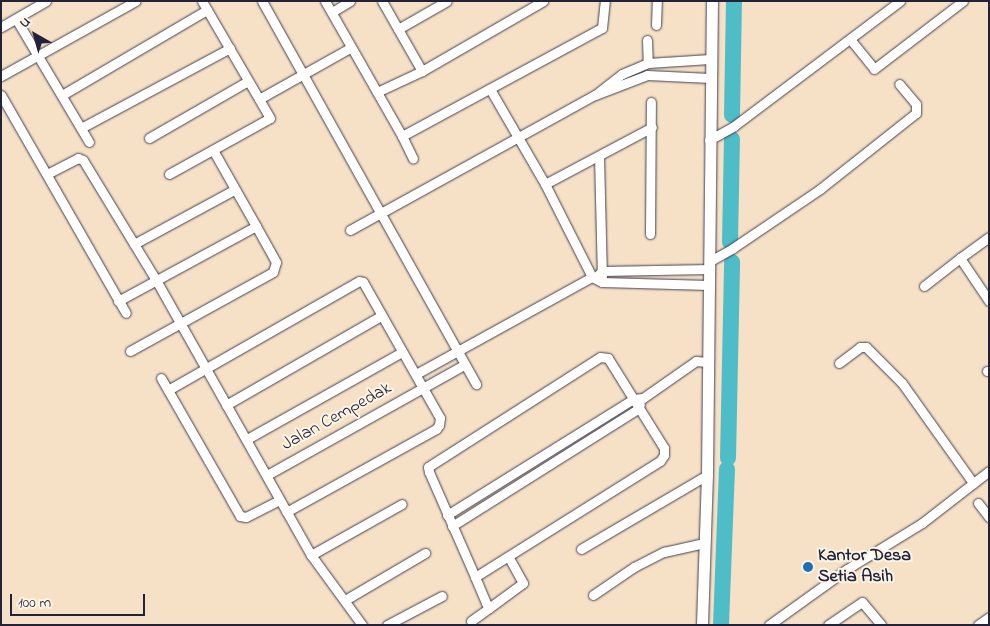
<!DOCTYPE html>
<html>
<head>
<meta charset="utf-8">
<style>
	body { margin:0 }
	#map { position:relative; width:990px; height:626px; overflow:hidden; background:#f6e1c6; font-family:"Indie Flower",sans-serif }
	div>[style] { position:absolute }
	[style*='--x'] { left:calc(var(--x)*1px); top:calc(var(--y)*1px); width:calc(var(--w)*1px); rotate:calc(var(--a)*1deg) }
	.river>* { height:16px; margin:-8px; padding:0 8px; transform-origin:8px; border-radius:8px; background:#4fbdc7 }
	.roads { filter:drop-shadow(0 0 1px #423f50) drop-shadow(0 0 1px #423f50) }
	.street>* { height:9px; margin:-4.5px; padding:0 4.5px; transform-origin:4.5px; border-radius:4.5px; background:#fff }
	.secondary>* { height:11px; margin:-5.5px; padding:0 5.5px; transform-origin:5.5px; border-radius:5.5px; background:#fff }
	.dots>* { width:14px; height:14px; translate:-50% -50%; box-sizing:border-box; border:2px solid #fcf5e5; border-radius:50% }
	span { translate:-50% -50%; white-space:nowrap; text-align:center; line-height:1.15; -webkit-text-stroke:4px #fcf5e5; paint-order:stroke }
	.street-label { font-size:18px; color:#22223b }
	.poi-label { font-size:18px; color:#22223b; font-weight:700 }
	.left { translate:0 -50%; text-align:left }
	.frame { position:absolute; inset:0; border:2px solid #22223b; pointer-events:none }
	.north { position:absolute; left:10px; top:10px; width:50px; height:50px; -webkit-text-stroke:4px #fcf5e5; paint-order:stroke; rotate:322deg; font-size:14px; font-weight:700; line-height:20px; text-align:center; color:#22223b }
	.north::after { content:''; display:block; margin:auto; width:18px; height:22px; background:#22223b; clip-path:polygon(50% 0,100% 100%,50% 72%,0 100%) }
	.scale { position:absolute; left:10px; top:594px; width:135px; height:22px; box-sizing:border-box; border:2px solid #22223b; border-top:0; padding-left:6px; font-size:15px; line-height:18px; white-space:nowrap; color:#22223b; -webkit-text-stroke:4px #fcf5e5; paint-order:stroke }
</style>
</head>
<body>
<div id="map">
	<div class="river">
		<i style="--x:732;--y:115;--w:114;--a:-89"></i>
		<i style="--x:730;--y:242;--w:103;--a:-88.9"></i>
		<i style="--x:728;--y:458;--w:196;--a:-88.8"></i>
		<i style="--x:721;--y:625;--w:156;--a:-87.8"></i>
	</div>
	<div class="roads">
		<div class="street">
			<i style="--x:262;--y:1;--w:439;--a:60.8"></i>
			<i style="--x:325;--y:1;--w:155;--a:60.3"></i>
			<i style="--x:402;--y:136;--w:227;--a:-28.4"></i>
			<i style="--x:602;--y:28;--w:27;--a:-84"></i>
			<i style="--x:382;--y:1;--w:81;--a:60.3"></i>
			<i style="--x:332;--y:12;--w:21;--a:-31"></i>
			<i style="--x:16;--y:19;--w:143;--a:59.3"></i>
			<i style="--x:656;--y:25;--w:24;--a:-88"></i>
			<i style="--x:1;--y:27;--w:52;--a:-30"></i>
			<i style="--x:398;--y:29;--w:56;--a:-29.7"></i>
			<i style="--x:850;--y:39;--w:38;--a:51"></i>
			<i style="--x:874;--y:69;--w:112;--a:-37.4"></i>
			<i style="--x:647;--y:40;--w:23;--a:88"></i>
			<i style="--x:1;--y:76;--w:154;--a:-29.1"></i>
			<i style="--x:490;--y:89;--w:110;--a:59.9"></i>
			<i style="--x:545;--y:184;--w:104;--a:63.2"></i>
			<i style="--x:377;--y:92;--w:50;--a:-25"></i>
			<i style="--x:422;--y:71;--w:140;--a:-30"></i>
			<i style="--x:1;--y:95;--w:251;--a:60.2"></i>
			<i style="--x:62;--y:95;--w:168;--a:-30.4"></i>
			<i style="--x:595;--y:95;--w:34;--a:-38"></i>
			<i style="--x:622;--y:74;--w:28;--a:-23"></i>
			<i style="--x:648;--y:63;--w:62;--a:-3.7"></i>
			<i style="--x:259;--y:99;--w:104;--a:-29.3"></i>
			<i style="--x:81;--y:128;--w:169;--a:-28.2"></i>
			<i style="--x:402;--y:136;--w:25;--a:64"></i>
			<i style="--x:149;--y:138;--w:114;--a:-29.9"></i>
			<i style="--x:709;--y:140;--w:29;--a:-29"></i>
			<i style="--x:734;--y:126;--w:208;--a:-37"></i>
			<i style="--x:599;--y:156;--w:126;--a:88.6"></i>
			<i style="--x:47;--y:174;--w:35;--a:-27"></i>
			<i style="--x:78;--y:158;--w:5;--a:22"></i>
			<i style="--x:83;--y:160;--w:140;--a:58.7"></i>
			<i style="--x:156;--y:280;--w:316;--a:60.6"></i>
			<i style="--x:311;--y:555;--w:87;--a:53.9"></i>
			<i style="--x:169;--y:174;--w:115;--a:-29"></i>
			<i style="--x:270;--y:118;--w:135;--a:-120.2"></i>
			<i style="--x:545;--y:184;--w:121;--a:-28"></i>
			<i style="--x:350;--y:230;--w:280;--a:-28.9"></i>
			<i style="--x:595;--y:95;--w:56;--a:-21"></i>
			<i style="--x:647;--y:75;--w:63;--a:2.7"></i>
			<i style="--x:650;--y:234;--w:132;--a:-89.6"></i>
			<i style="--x:989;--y:237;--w:36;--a:144"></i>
			<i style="--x:960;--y:258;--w:52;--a:56"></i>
			<i style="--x:134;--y:244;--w:114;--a:-28.4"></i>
			<i style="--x:710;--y:261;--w:26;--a:-29"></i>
			<i style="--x:733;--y:248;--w:105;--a:-34.1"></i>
			<i style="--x:820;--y:189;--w:122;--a:-38.4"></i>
			<i style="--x:916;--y:113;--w:9;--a:-90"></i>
			<i style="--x:916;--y:104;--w:26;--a:-130"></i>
			<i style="--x:598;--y:275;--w:6;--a:-45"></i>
			<i style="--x:602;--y:271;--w:108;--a:-1.1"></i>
			<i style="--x:924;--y:286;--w:46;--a:-37.9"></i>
			<i style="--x:118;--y:301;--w:157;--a:-28.5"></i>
			<i style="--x:256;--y:226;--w:87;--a:-119.5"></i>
			<i style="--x:130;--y:351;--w:163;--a:-28.9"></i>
			<i style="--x:273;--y:272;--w:10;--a:-73"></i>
			<i style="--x:276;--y:262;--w:41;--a:-119.1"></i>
			<i style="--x:839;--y:363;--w:26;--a:-37"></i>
			<i style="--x:860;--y:347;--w:6;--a:0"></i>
			<i style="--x:866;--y:347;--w:51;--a:45"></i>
			<i style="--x:902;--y:383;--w:123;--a:54.6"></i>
			<i style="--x:987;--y:371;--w:2;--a:0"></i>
			<i style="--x:416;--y:374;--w:201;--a:-28.9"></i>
			<i style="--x:592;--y:277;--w:11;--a:27"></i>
			<i style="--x:602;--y:282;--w:107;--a:1.6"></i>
			<i style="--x:161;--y:378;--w:159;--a:60.2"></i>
			<i style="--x:240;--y:516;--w:6;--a:9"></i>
			<i style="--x:246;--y:517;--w:37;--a:-27"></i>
			<i style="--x:168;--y:390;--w:220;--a:-29.7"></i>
			<i style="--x:359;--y:281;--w:4;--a:14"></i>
			<i style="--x:363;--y:282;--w:156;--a:60.5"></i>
			<i style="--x:440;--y:418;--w:7;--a:98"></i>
			<i style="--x:439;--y:425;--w:5;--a:127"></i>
			<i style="--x:436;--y:429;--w:171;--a:151"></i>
			<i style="--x:226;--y:405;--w:179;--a:-29.9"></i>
			<i style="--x:247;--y:439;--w:178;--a:-29.3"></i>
			<i style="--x:267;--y:475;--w:226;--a:-29.2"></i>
			<i style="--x:978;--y:503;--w:18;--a:52"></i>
			<i style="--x:447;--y:515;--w:219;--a:-31.9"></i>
			<i style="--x:633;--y:399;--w:10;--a:-6"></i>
			<i style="--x:643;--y:398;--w:65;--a:-34.9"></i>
			<i style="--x:696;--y:361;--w:11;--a:5"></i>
			<i style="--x:452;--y:526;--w:220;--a:-32.2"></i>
			<i style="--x:638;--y:409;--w:5;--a:-68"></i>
			<i style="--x:581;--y:549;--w:146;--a:-30.4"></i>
			<i style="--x:311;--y:555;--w:104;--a:-29.3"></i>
			<i style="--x:475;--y:577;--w:218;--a:-32.1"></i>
			<i style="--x:660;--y:461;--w:7;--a:-56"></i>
			<i style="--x:664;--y:455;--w:7;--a:-90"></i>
			<i style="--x:664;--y:448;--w:106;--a:-121.9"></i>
			<i style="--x:608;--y:358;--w:8;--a:-173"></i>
			<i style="--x:600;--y:357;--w:204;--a:147.4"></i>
			<i style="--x:428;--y:467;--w:5;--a:79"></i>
			<i style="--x:429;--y:472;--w:115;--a:66.3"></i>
			<i style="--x:475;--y:577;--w:28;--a:67"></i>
			<i style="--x:486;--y:603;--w:6;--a:59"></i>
			<i style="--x:489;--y:608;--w:42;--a:-36.3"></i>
			<i style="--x:523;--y:583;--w:29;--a:-119"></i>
			<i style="--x:593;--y:595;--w:50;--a:-34.3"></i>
			<i style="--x:634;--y:567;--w:34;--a:-27"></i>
			<i style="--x:664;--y:552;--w:41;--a:-12.7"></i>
			<i style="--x:345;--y:600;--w:93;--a:-30.4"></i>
			<i style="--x:471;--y:621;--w:22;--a:-36"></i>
			<i style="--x:387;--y:625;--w:62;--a:-27.8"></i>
			<i style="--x:769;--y:625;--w:96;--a:-35.7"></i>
			<i style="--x:847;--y:569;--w:88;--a:-31.5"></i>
			<i style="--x:922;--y:523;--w:85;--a:-37.8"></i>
			<i style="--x:828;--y:625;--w:41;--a:-34.1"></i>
			<i style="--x:862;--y:602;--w:30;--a:50"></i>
			<i style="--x:978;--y:625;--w:14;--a:-36"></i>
		</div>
		<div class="secondary">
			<i style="--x:702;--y:625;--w:150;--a:-88.1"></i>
			<i style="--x:707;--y:475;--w:474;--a:-89.4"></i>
		</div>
	</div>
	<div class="dots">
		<i style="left:808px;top:567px;background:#1f6fb2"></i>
	</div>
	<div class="street-label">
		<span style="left:337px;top:417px;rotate:-29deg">Jalan Cempedak</span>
	</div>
	<div class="poi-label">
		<span class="left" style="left:818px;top:567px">Kantor Desa<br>Setia Asih</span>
	</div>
	<div class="frame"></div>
	<div class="north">U</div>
	<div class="scale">100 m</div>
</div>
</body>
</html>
